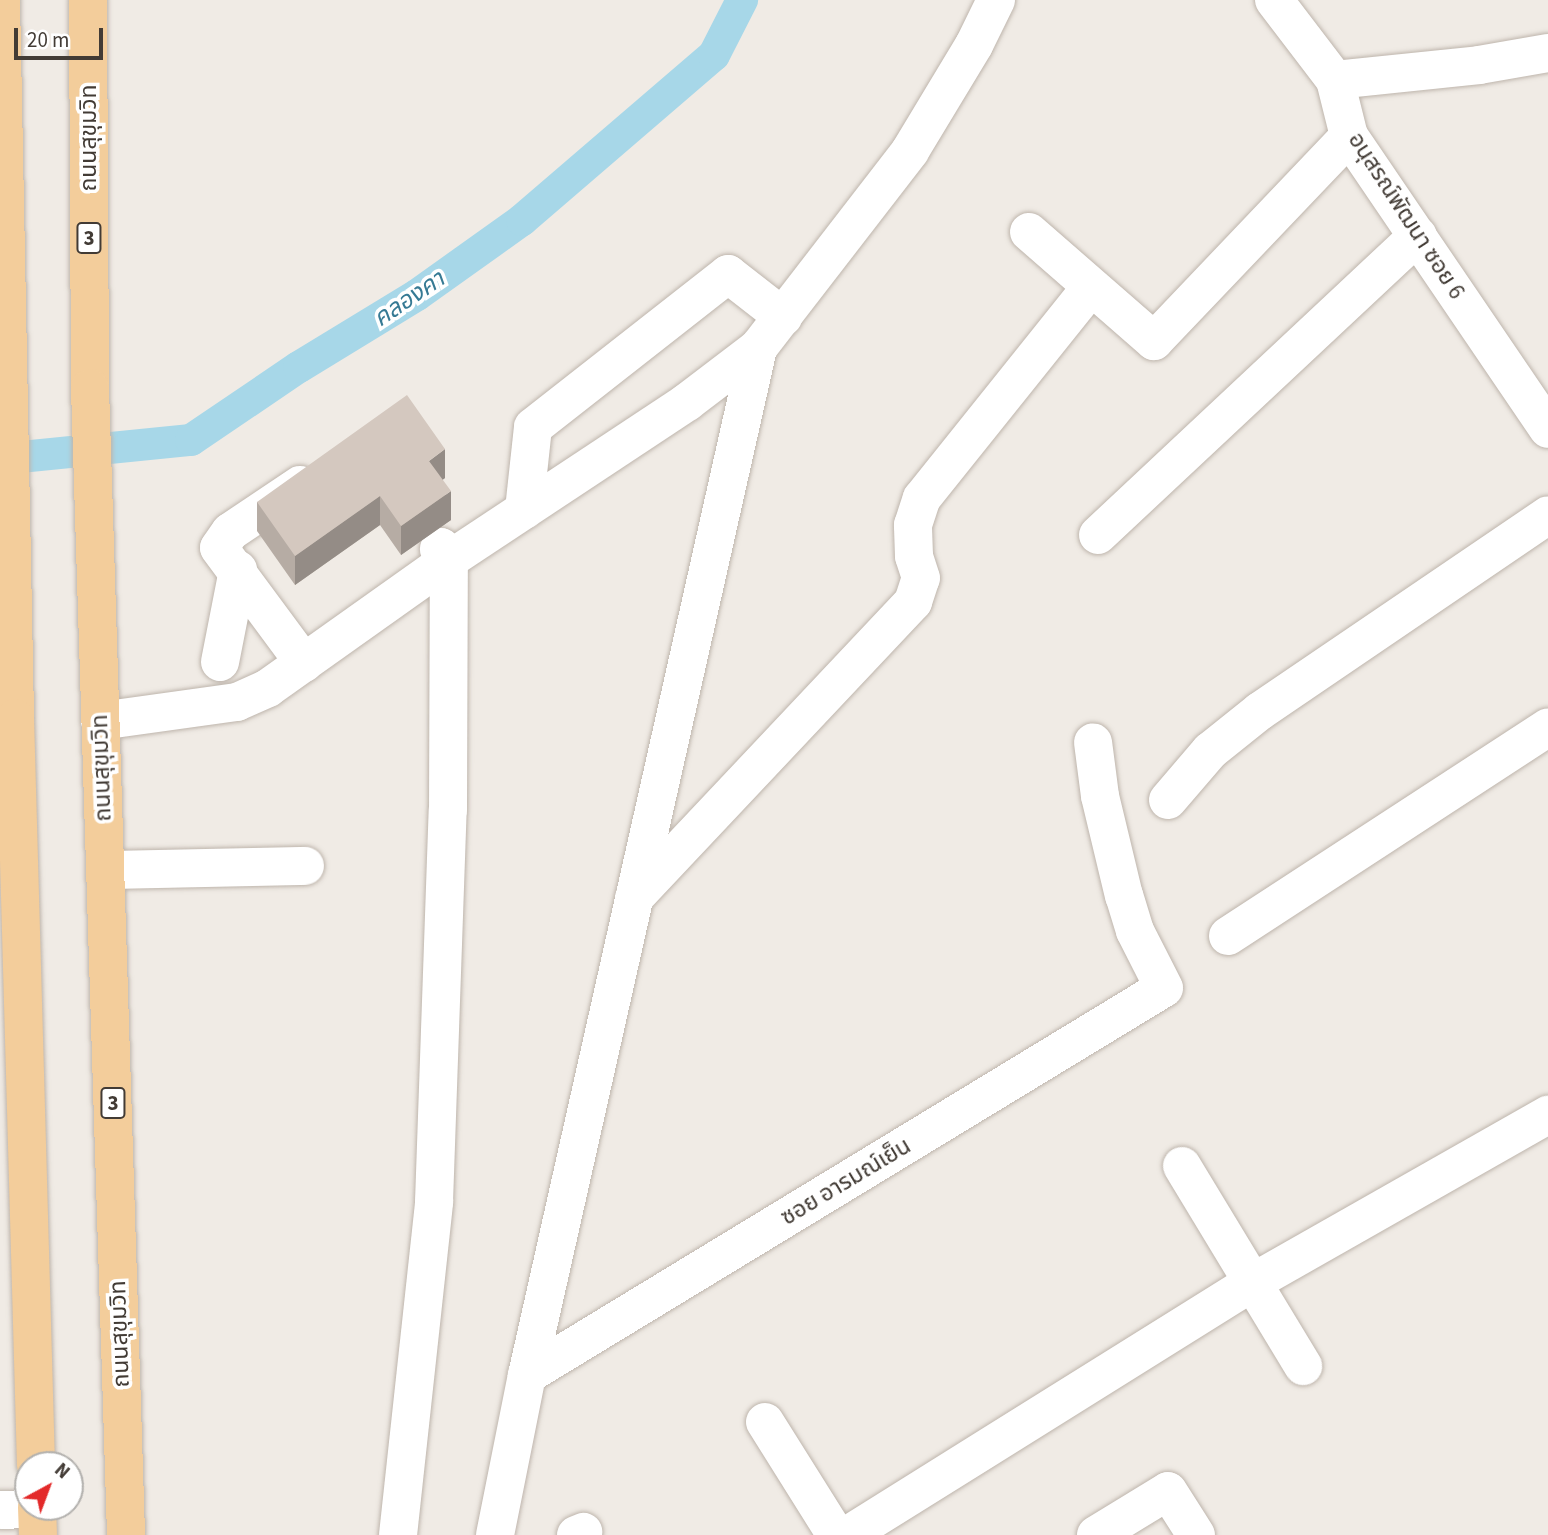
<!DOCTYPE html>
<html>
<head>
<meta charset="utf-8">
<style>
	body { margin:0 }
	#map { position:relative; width:1548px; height:1535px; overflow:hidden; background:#f0ebe5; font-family:"Source Sans 3","Noto Sans Thai",sans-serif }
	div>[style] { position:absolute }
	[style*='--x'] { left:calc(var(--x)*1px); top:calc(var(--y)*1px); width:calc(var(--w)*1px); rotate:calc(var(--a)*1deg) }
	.canal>* { height:32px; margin:-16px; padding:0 16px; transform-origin:16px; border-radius:16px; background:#a7d7e8 }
	.roads { filter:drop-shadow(0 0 2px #beb5ac) drop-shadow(0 0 2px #beb5ac) }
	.minor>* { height:38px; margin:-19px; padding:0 19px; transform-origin:19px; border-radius:19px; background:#fff }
	.major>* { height:38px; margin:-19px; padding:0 19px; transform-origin:19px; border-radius:19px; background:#f3cd9b }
	.wall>* { inset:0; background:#b6aca4 }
	.shaded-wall>* { inset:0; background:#948c86 }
	.building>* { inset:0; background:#d4c8bf }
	span { translate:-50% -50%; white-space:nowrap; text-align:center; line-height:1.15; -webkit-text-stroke:7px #fff; paint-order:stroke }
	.shield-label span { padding:2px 5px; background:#fff; border:2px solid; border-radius:5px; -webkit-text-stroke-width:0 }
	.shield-label { font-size:21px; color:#423b35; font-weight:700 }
	.street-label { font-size:23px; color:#423b35 }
	.water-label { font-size:24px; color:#367a94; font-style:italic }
	.north { position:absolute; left:14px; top:1451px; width:70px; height:70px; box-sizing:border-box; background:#fff; border:2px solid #b3b1ae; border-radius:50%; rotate:41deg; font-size:19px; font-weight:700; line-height:28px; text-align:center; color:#423b35 }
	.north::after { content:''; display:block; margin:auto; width:24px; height:32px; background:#e32a2a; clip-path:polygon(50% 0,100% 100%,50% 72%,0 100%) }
	.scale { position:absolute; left:14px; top:28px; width:89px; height:32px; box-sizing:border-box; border:4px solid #423b35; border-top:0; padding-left:9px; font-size:21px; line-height:24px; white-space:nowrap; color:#423b35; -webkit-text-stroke:5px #fff; paint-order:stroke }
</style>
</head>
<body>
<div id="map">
	<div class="canal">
		<i style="--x:0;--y:459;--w:192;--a:-5.7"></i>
		<i style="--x:191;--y:440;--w:130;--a:-34.1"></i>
		<i style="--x:299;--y:367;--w:138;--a:-31.4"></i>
		<i style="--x:417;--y:295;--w:129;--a:-35.5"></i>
		<i style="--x:522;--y:220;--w:253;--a:-40.7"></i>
		<i style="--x:714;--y:55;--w:62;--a:-63"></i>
	</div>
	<div class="roads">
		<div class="minor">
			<i style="--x:1274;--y:0;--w:101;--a:52.7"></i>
			<i style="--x:1335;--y:80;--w:58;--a:76"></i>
			<i style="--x:1349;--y:136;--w:354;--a:55.8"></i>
			<i style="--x:1335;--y:80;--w:145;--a:-5.9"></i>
			<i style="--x:1479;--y:65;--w:70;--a:-9.9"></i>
			<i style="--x:1029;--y:232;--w:166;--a:41.1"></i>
			<i style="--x:1154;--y:341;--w:283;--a:-46.4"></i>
			<i style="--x:300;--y:485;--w:84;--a:146.1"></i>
			<i style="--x:230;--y:532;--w:19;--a:125"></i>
			<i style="--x:219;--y:548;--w:143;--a:53.5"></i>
			<i style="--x:524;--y:510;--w:83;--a:-83.8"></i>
			<i style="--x:533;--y:427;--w:248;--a:-38.1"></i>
			<i style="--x:728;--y:274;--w:70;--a:38"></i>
			<i style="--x:1098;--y:535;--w:438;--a:-43.1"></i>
			<i style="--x:220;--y:662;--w:94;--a:-78.9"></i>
			<i style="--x:100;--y:721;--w:138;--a:-7.9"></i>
			<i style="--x:237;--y:702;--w:34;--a:-24"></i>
			<i style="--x:268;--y:688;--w:209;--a:-35.4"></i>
			<i style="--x:438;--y:567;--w:299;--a:-33.5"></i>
			<i style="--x:687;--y:402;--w:89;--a:-37.3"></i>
			<i style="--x:758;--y:348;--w:249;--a:-52.3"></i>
			<i style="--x:910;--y:151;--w:124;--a:-58.9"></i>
			<i style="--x:974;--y:45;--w:50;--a:-63.9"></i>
			<i style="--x:1168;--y:800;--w:65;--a:-49.4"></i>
			<i style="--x:1210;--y:751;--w:64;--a:-38.7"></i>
			<i style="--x:1260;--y:711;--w:348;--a:-34.2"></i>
			<i style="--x:106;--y:870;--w:199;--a:-1.2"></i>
			<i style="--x:634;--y:898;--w:407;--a:-46.7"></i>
			<i style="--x:913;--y:602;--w:25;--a:-72"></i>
			<i style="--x:921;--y:578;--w:23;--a:-108"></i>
			<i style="--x:914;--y:556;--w:31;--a:-92"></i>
			<i style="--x:913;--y:525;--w:28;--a:-72"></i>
			<i style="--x:922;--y:498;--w:270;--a:-51.3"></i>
			<i style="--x:1228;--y:936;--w:382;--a:-33.1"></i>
			<i style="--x:1182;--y:1166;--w:234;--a:58.8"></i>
			<i style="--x:527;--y:1375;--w:745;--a:-31.28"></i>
			<i style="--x:1164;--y:988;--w:64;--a:-117"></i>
			<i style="--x:1135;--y:931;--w:37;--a:-107"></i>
			<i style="--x:1124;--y:896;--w:103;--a:-103.5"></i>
			<i style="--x:1100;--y:796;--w:54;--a:-97.4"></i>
			<i style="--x:765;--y:1422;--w:133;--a:57.9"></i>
			<i style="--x:0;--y:1510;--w:37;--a:-2"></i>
			<i style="--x:398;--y:1535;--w:335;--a:-83.8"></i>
			<i style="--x:434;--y:1202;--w:392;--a:-88"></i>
			<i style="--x:448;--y:810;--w:250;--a:-89.8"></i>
			<i style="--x:449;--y:560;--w:15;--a:-122"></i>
			<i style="--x:441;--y:547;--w:3;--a:135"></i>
			<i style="--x:495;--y:1535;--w:163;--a:-78.7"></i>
			<i style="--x:527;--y:1375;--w:1053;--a:-77.32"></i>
			<i style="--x:576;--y:1535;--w:8;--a:-23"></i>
			<i style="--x:848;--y:1535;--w:474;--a:-32"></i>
			<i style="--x:1250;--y:1284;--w:343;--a:-29.6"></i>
			<i style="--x:1096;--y:1535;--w:84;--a:-31.4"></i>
			<i style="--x:1168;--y:1491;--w:52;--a:57.5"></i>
		</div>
		<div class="major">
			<i style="--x:1;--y:0;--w:718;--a:88.88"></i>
			<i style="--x:15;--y:718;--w:747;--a:88.39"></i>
			<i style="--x:88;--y:0;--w:388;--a:89.7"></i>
			<i style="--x:90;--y:388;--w:1148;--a:88.2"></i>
			<i style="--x:37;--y:1507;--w:28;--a:88"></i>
		</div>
	</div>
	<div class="wall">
		<i style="clip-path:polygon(445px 478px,442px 480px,451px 520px,401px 555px,380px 525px,295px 585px,257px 531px,257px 502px)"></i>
	</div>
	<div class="shaded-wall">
		<i style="clip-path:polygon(445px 449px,445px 478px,429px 490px,429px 461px)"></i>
		<i style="clip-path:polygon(451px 491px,451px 520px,401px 555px,401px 526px)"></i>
		<i style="clip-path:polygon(380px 496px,380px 525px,295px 585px,295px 556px)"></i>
	</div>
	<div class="building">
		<i style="clip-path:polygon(407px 395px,445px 449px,429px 461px,451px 491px,401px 526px,380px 496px,295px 556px,257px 502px)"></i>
	</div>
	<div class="shield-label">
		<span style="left:89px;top:238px">3</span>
		<span style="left:113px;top:1103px">3</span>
	</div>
	<div class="street-label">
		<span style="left:89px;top:138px;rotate:-90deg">ถนนสุขุมวิท</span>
		<span style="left:1406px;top:216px;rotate:57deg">อนุสรณ์พัฒนา ซอย 6</span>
		<span style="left:102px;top:768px;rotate:-92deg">ถนนสุขุมวิท</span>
		<span style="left:846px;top:1182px;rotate:-31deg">ซอย อารมณ์เย็น</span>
		<span style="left:120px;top:1334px;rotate:-92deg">ถนนสุขุมวิท</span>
	</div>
	<div class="water-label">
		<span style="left:409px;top:299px;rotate:-34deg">คลองคา</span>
	</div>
	<div class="north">N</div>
	<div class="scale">20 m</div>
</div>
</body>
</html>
